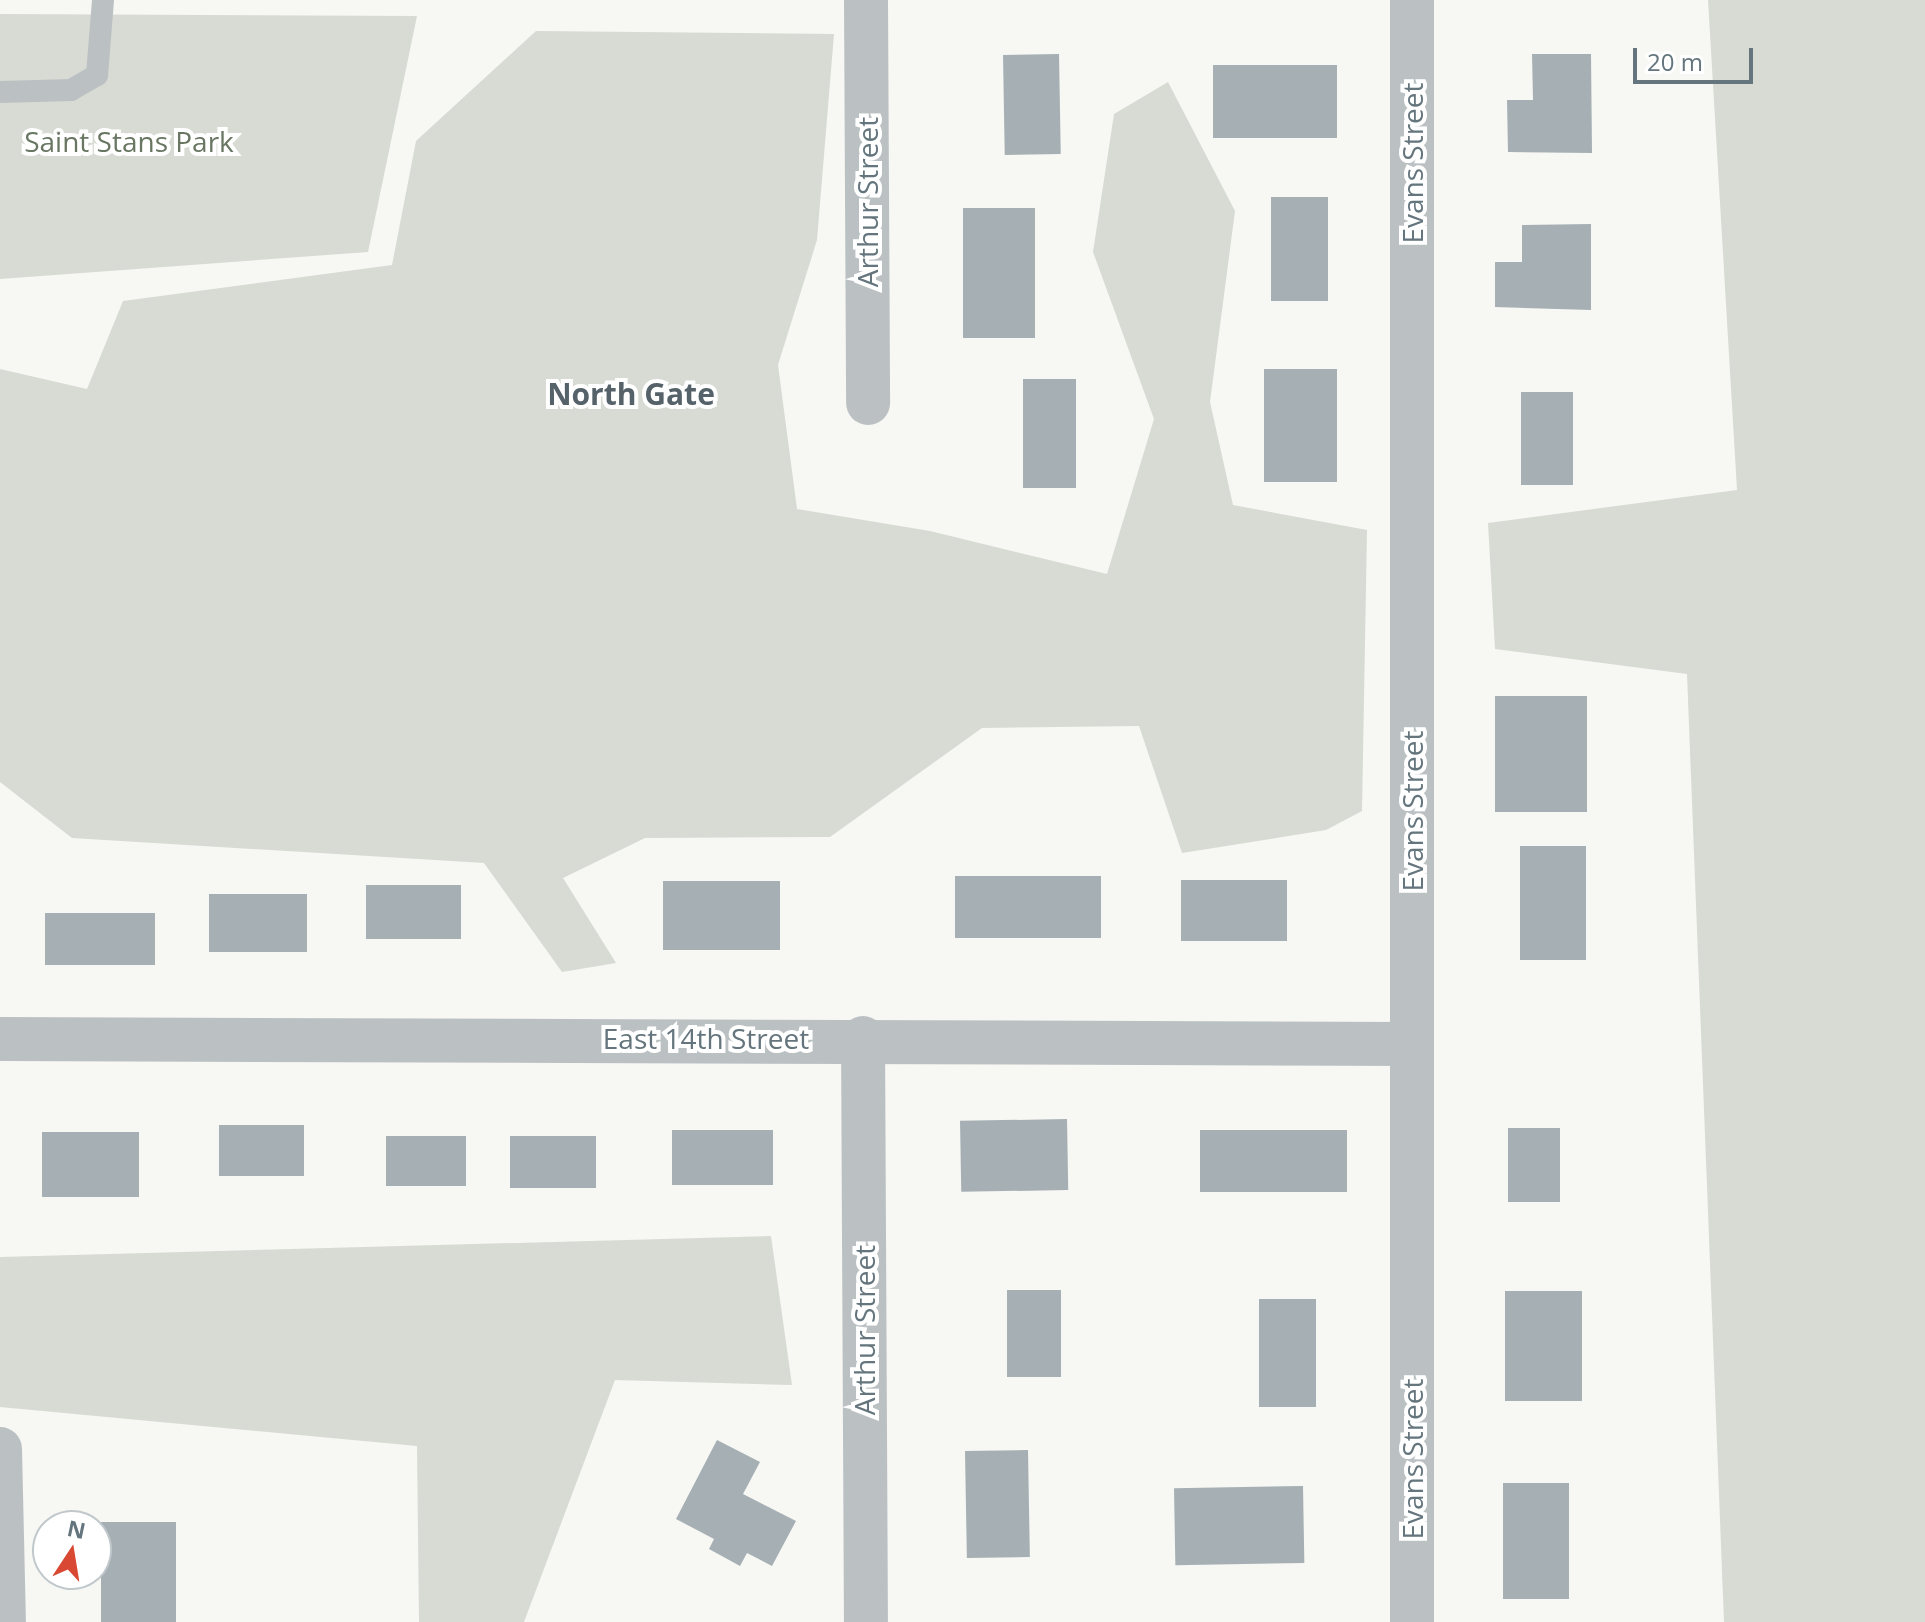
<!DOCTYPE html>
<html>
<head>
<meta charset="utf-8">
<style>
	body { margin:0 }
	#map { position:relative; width:1925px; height:1622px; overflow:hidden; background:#f7f7f4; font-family:"Open Sans",sans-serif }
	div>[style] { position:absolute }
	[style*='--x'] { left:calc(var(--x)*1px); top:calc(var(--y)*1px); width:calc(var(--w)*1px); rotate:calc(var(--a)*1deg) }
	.green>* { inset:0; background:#d7dbd3 }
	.building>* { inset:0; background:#a6afb3; transform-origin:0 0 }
	.lane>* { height:22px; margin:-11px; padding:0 11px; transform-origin:11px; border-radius:11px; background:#bbc1c3 }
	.street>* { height:44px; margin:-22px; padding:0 22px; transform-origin:22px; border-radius:22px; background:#bbc1c3 }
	span { translate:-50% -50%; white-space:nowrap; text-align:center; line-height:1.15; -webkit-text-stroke:8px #fff; paint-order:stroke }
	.park-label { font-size:28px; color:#687662 }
	.street-label { font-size:28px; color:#64757d }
	.neighbourhood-label { font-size:30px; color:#556269; font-weight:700 }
	.north { position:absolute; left:32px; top:1510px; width:80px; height:80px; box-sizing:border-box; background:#fff; border:2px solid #c1c8cb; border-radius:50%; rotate:12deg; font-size:22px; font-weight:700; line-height:32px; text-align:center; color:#64757d }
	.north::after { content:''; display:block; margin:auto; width:28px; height:36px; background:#d84833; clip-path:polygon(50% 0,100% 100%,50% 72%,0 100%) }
	.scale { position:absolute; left:1633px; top:48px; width:120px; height:36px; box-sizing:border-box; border:4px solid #64757d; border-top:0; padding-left:10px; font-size:24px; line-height:28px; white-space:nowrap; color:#64757d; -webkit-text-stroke:6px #fff; paint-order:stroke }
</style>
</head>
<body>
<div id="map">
	<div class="green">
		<i style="clip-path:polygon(1708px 0,1925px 0,1925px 1622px,1724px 1622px,1687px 674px,1495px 649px,1488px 523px,1737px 490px)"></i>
		<i style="clip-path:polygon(0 14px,417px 16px,368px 252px,0 279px)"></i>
		<i style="clip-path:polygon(536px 31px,834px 34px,817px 240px,778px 365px,797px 509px,930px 531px,1107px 574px,1154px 419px,1093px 252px,1114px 114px,1168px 82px,1235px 211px,1210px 402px,1233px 505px,1367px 530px,1362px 811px,1326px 830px,1182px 853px,1139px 726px,982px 728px,830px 837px,645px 838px,563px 878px,616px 963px,562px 972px,484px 863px,72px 838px,0 782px,0 369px,87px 389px,123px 301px,392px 265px,416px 141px)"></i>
		<i style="clip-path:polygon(771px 1236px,792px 1385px,615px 1380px,524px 1622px,419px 1622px,417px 1446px,0 1407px,0 1257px)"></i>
	</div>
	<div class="building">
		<i style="left:1059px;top:54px;width:100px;height:56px;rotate:89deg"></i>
		<i style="clip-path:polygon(1532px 54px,1591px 54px,1592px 153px,1508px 152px,1507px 100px,1533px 100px)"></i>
		<i style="left:1337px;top:65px;width:73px;height:124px;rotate:90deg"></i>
		<i style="left:1271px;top:197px;width:57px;height:104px"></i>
		<i style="left:963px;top:208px;width:72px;height:130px"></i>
		<i style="clip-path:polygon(1591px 224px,1591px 310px,1495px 307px,1495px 262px,1522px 262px,1522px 225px)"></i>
		<i style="left:1337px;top:369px;width:113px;height:73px;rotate:90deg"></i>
		<i style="left:1023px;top:379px;width:53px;height:109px"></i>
		<i style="left:1521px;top:392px;width:52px;height:93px"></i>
		<i style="left:1495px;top:696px;width:92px;height:116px"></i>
		<i style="left:1520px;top:846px;width:66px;height:114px"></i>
		<i style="left:955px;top:876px;width:146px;height:62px"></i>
		<i style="left:1181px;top:880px;width:106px;height:61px"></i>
		<i style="left:780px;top:881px;width:69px;height:117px;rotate:90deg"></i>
		<i style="left:366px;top:885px;width:95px;height:54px"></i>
		<i style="left:307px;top:894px;width:58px;height:98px;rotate:90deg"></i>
		<i style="left:45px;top:913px;width:110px;height:52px"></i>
		<i style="left:1067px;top:1119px;width:71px;height:107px;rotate:89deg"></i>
		<i style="left:304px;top:1125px;width:51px;height:85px;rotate:90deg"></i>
		<i style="left:1508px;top:1128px;width:52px;height:74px"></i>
		<i style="left:773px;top:1130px;width:55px;height:101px;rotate:90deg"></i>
		<i style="left:1347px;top:1130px;width:62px;height:147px;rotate:90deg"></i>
		<i style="left:42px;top:1132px;width:97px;height:65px"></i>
		<i style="left:386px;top:1136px;width:80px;height:50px"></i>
		<i style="left:510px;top:1136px;width:86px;height:52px"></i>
		<i style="left:1007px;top:1290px;width:54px;height:87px"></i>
		<i style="left:1505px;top:1291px;width:77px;height:110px"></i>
		<i style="left:1316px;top:1299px;width:108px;height:57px;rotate:90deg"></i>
		<i style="clip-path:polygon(717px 1440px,760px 1462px,743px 1494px,796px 1521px,772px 1566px,747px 1553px,740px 1566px,709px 1549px,714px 1539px,676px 1519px)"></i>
		<i style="left:1028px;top:1450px;width:107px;height:63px;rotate:89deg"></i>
		<i style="left:1503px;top:1483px;width:66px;height:116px"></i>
		<i style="left:1303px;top:1486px;width:77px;height:129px;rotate:89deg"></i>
		<i style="left:101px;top:1522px;width:75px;height:100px"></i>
	</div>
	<div class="lane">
		<i style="--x:0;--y:92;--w:71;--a:-1.6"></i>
		<i style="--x:71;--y:90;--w:30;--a:-30"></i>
		<i style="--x:97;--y:75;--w:75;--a:-85.4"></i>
	</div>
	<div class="street">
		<i style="--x:866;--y:0;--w:403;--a:89.7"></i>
		<i style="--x:1412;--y:0;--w:1622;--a:90"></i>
		<i style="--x:863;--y:1038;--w:584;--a:89.71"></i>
		<i style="--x:0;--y:1039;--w:1412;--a:0.2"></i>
		<i style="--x:0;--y:1449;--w:173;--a:88.7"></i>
	</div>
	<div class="park-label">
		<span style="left:129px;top:141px">Saint Stans Park</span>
	</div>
	<div class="street-label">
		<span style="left:1412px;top:163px;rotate:-90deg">Evans Street</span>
		<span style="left:867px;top:202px;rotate:-90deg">Arthur Street</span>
		<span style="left:1412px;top:811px;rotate:-90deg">Evans Street</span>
		<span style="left:706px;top:1038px">East 14th Street</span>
		<span style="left:864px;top:1330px;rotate:-90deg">Arthur Street</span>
		<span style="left:1412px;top:1459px;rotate:-90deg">Evans Street</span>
	</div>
	<div class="neighbourhood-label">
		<span style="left:631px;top:394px">North Gate</span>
	</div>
	<div class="north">N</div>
	<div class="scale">20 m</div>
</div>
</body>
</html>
